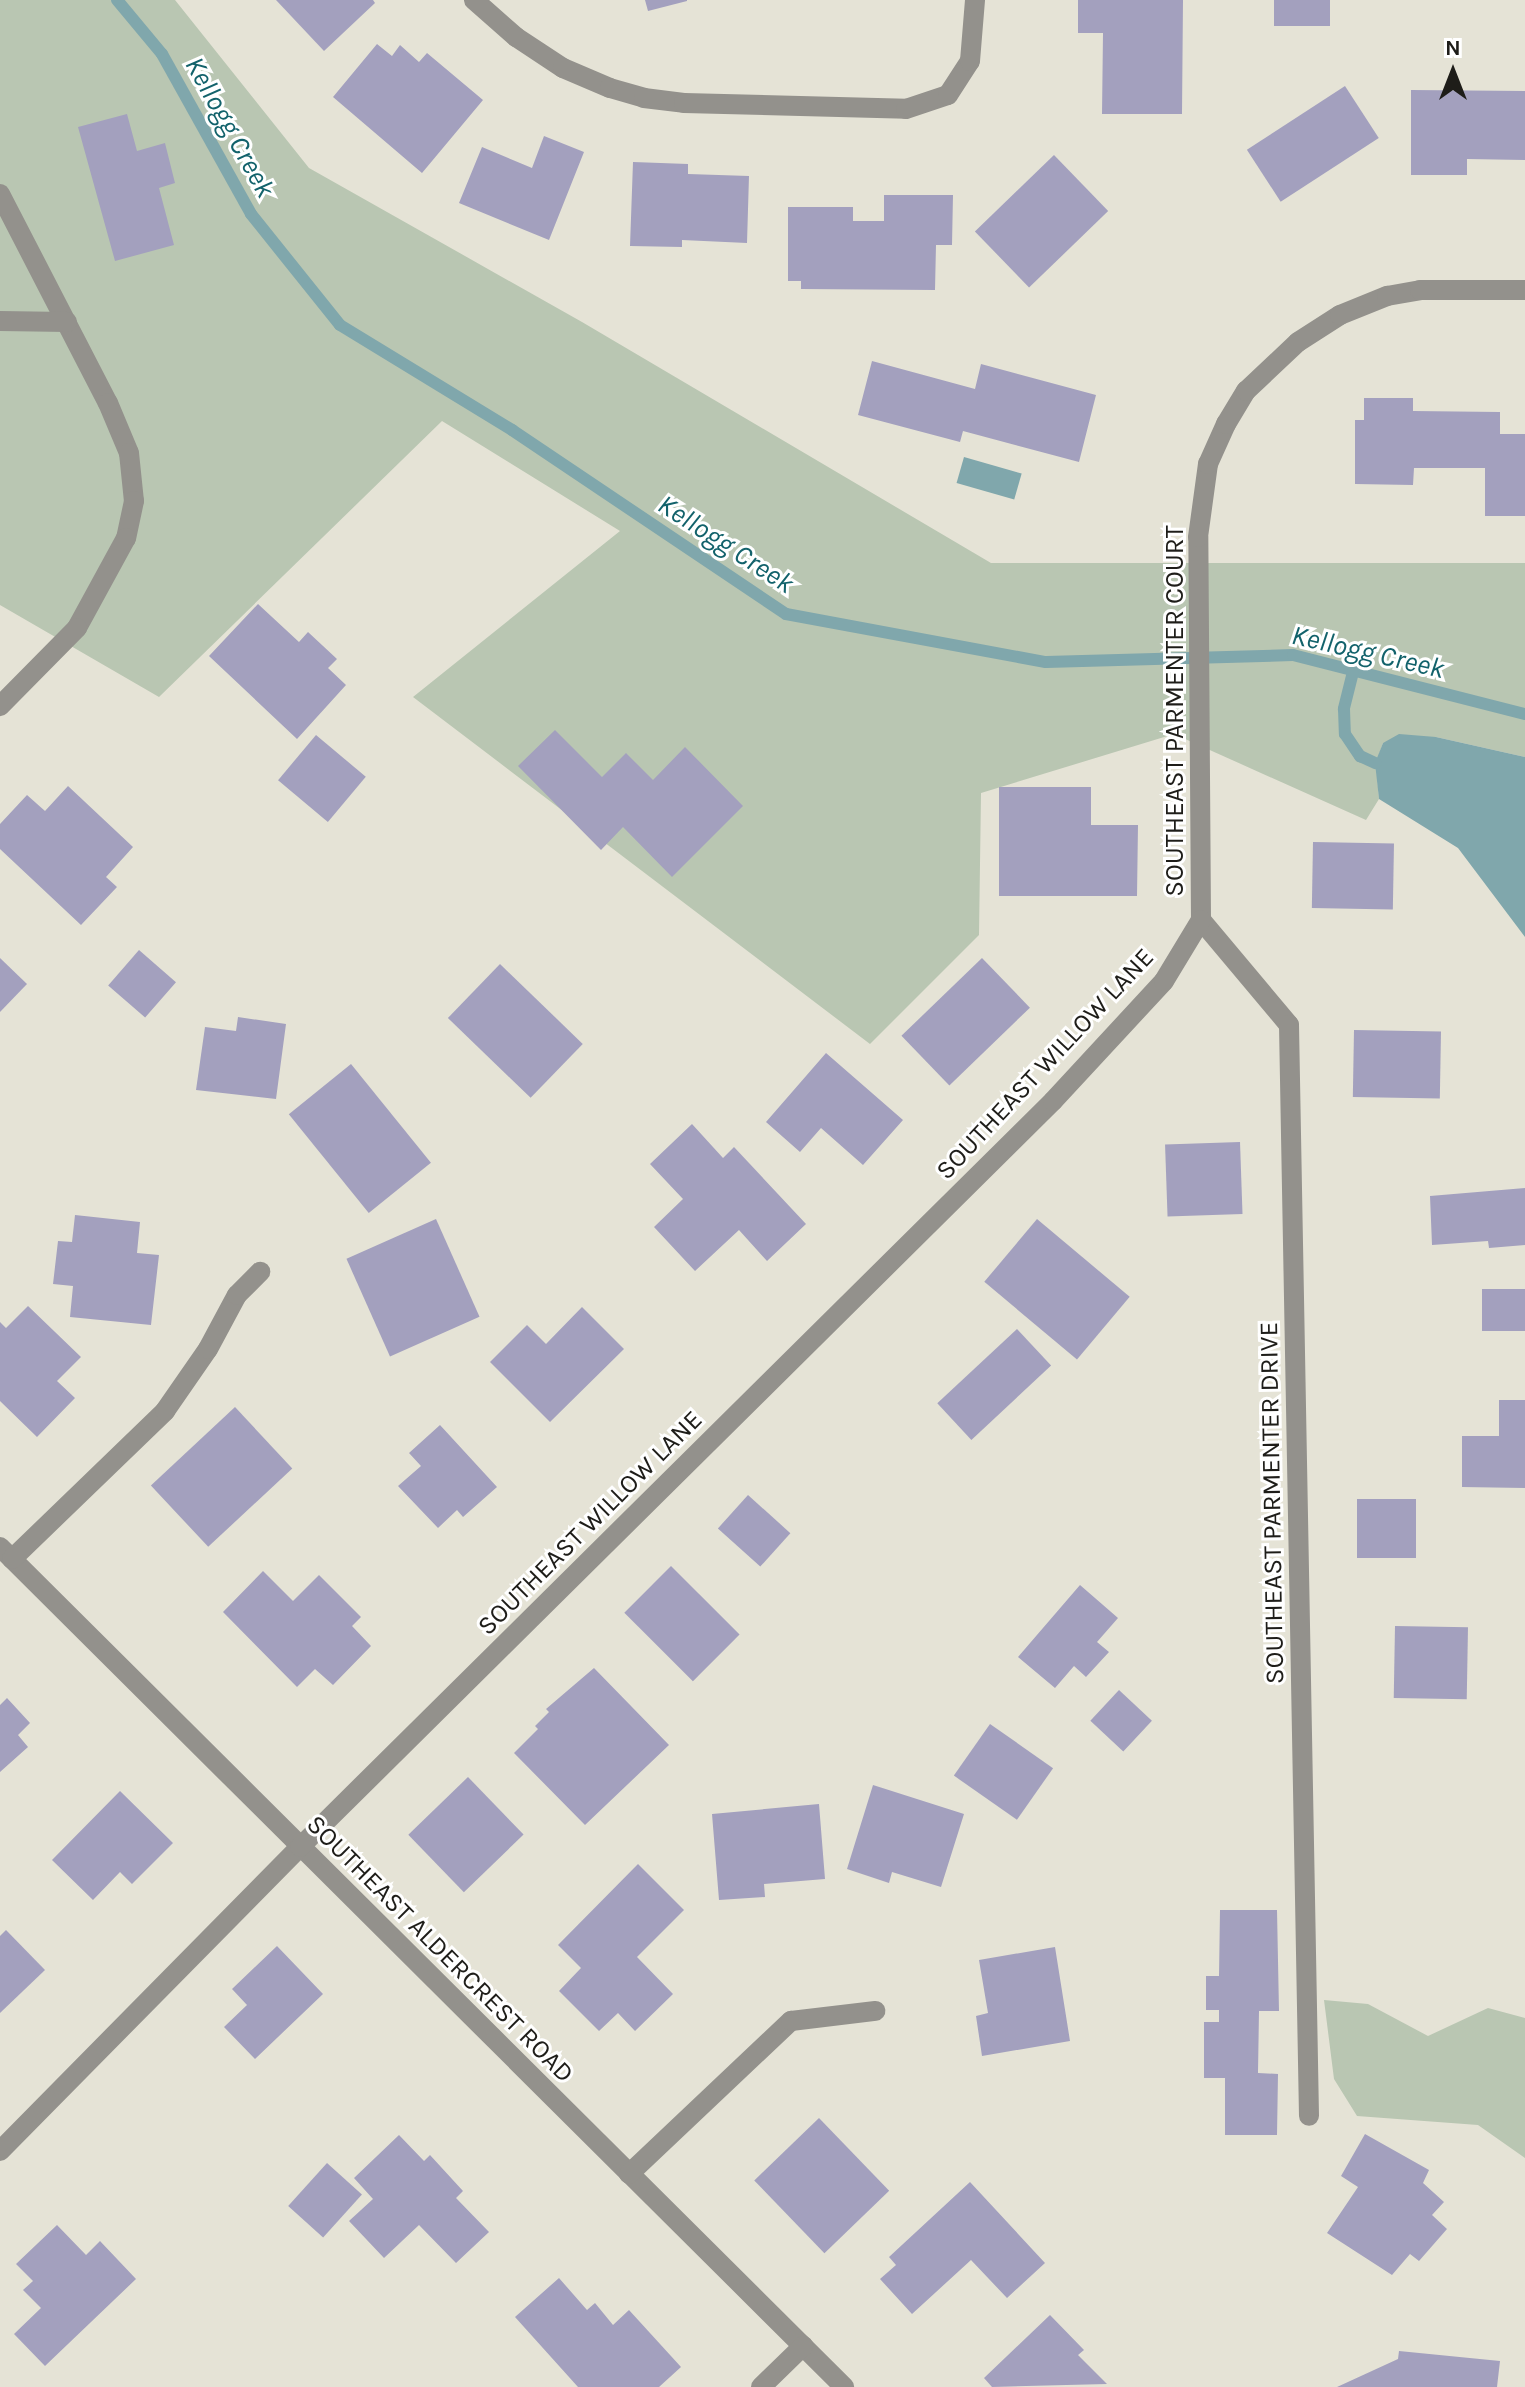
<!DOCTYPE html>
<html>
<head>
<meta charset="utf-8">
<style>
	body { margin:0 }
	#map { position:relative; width:1525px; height:2387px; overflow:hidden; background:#e5e3d6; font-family:Karla,sans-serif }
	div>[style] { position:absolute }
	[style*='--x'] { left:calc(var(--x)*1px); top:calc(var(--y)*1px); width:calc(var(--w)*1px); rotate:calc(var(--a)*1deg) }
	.green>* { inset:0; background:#b9c6b2 }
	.water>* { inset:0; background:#80a7ac; transform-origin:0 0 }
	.stream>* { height:12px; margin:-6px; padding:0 6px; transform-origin:6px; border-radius:6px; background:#80a7ac }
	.building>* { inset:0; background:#a3a0be; transform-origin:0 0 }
	.minor>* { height:20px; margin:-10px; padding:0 10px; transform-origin:10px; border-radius:10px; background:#93918c }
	span { translate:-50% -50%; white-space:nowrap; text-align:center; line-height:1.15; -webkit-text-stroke:6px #fff; paint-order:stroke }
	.street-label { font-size:26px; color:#1e1d19 }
	.water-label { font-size:28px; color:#12626b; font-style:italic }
	.north { position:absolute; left:1413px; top:32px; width:80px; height:80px; -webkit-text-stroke:6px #fff; paint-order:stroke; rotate:0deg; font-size:22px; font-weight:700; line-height:32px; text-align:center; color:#1e1d19 }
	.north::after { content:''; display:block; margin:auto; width:28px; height:36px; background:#1e1d19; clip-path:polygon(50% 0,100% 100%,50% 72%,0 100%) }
</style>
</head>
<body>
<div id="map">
	<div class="green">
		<i style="clip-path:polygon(0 0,175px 0,309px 168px,582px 322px,991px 563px,1525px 563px,1525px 757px,1436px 737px,1383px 743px,1376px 763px,1379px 799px,1366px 820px,1174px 734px,981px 793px,979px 935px,870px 1044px,413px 697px,620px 531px,442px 421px,159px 697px,0 605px)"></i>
		<i style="clip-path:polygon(1324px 2000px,1368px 2004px,1428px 2036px,1488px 2008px,1525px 2018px,1525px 2158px,1478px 2125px,1357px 2116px,1334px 2079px)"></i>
	</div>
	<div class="water">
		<i style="left:964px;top:457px;width:60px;height:27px;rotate:16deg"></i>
		<i style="clip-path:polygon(1399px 734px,1436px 737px,1525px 757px,1525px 937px,1458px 848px,1379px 799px,1375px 763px,1383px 743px)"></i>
	</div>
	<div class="stream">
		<i style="--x:117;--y:0;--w:70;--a:50.2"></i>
		<i style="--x:162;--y:54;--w:183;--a:60.9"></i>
		<i style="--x:251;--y:214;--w:142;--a:51.3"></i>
		<i style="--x:340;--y:325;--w:202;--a:31.4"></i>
		<i style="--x:512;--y:430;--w:330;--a:33.9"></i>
		<i style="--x:786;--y:614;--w:264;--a:10.5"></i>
		<i style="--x:1046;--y:662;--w:247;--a:-1.6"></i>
		<i style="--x:1293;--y:655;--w:239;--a:14.3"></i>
		<i style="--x:1353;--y:672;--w:38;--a:104"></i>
		<i style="--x:1344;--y:709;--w:25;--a:88"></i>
		<i style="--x:1345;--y:734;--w:27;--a:56"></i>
		<i style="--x:1360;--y:756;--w:17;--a:25"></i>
	</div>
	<div class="building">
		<i style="clip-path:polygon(276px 0,373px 0,375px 3px,324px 51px)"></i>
		<i style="clip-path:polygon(645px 0,687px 0,687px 1px,648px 11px)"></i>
		<i style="clip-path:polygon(1078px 0,1183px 0,1182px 114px,1102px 114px,1103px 33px,1078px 33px)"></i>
		<i style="left:1274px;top:0;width:56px;height:26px"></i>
		<i style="clip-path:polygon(377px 44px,392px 56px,400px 45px,419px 62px,427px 53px,483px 100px,422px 173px,333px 97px)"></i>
		<i style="left:1345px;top:86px;width:62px;height:117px;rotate:57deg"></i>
		<i style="clip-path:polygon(1411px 90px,1525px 91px,1525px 160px,1467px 159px,1467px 175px,1411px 175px)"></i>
		<i style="clip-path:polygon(127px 114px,137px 151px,165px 143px,175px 183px,159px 188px,174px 245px,115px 261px,78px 127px)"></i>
		<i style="clip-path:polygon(544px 136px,584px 152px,549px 240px,459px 203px,482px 147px,532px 168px)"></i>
		<i style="left:1054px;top:155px;width:78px;height:110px;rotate:46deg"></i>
		<i style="clip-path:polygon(633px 162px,688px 164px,688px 174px,749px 176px,747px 243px,682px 240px,682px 247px,630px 246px)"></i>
		<i style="clip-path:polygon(884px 195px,953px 195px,952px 245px,936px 245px,935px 290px,801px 289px,801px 281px,788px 281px,788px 207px,853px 207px,853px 221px,884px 221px)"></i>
		<i style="clip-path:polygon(872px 361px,975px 389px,981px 364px,1096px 395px,1079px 462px,963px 431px,960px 442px,858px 415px)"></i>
		<i style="clip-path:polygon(1364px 398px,1413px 398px,1413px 411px,1500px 412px,1500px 434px,1525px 434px,1525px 516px,1485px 516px,1485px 468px,1414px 468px,1413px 485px,1355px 484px,1355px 420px,1364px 420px)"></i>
		<i style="clip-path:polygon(258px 604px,299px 642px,308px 632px,337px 659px,328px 668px,346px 685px,297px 739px,209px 656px)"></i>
		<i style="clip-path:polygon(555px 730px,602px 777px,626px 753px,653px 780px,685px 747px,743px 806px,672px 877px,623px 827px,601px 850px,518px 766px)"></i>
		<i style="left:316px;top:735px;width:65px;height:59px;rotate:40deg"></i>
		<i style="clip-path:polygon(68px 786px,133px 847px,106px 877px,117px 887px,81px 925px,0 849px,0 824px,27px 795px,45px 811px)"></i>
		<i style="clip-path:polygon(999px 787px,1091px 787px,1091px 825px,1138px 825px,1137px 896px,999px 896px)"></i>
		<i style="left:1313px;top:842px;width:81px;height:66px;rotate:1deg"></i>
		<i style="left:139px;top:950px;width:49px;height:47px;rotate:41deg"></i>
		<i style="clip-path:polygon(0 958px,27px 984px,0 1012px)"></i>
		<i style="left:982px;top:958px;width:69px;height:112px;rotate:46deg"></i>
		<i style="left:500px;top:964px;width:115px;height:75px;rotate:44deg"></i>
		<i style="clip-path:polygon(238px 1017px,286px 1024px,276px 1099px,196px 1090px,205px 1027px,236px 1031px)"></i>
		<i style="left:1354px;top:1030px;width:87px;height:67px;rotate:1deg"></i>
		<i style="clip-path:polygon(826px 1053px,903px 1120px,863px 1165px,821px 1128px,800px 1152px,766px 1122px)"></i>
		<i style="left:351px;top:1064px;width:127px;height:80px;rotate:51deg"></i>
		<i style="clip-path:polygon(692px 1124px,723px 1158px,734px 1147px,806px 1224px,767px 1261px,739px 1230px,695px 1271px,654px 1227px,683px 1199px,650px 1164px)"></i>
		<i style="left:1240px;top:1142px;width:72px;height:75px;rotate:88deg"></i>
		<i style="clip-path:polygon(1525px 1188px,1525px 1245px,1489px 1248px,1488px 1241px,1432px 1245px,1430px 1196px)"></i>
		<i style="clip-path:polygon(75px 1215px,140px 1222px,137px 1253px,159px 1255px,151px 1325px,70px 1317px,73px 1286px,53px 1284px,58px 1241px,72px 1242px)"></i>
		<i style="left:436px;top:1219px;width:107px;height:98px;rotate:66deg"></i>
		<i style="left:1037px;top:1219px;width:121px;height:82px;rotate:40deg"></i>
		<i style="left:1482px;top:1289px;width:43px;height:42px"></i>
		<i style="clip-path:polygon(28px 1306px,81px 1357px,57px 1381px,75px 1398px,37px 1437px,0 1401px,0 1322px,6px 1328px)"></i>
		<i style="clip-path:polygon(582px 1307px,624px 1349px,550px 1422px,490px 1362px,527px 1325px,546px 1344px)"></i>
		<i style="left:1017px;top:1329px;width:50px;height:109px;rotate:47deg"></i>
		<i style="clip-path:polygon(1499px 1400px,1525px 1400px,1525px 1488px,1462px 1487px,1462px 1436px,1499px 1436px)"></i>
		<i style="left:235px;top:1407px;width:84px;height:115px;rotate:47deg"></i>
		<i style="clip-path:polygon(440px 1425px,497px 1487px,463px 1517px,457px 1510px,438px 1528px,398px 1486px,421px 1466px,409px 1453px)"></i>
		<i style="left:748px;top:1495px;width:57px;height:45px;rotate:42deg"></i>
		<i style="left:1357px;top:1499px;width:59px;height:59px"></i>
		<i style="left:671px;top:1566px;width:97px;height:66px;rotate:45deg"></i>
		<i style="clip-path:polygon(263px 1571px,293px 1601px,319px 1575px,361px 1617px,352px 1626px,371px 1646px,333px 1685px,315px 1669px,297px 1687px,223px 1612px)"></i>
		<i style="clip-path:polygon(1080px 1585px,1118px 1618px,1097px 1642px,1109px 1652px,1086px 1677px,1074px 1666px,1055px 1688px,1018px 1657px)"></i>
		<i style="left:1395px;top:1626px;width:73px;height:72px;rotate:1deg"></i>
		<i style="clip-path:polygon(594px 1668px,669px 1745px,585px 1825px,514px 1753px,538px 1729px,535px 1726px,549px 1712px,546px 1709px)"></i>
		<i style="left:1119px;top:1690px;width:45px;height:42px;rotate:43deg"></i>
		<i style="clip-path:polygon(7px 1698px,30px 1723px,18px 1735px,28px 1747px,0 1772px,0 1705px)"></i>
		<i style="left:990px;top:1724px;width:77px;height:63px;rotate:35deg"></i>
		<i style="left:468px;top:1777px;width:80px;height:83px;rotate:46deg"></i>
		<i style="clip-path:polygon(873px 1785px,964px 1814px,941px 1887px,892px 1872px,889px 1883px,847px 1869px)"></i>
		<i style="clip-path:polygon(120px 1791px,173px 1843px,132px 1884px,120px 1872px,93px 1900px,52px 1860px)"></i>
		<i style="clip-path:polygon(819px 1804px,825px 1879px,764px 1884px,765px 1897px,719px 1900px,712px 1814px)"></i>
		<i style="clip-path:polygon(638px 1864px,684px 1910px,637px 1957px,673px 1994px,635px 2031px,618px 2013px,599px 2031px,559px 1991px,581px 1968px,558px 1945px)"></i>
		<i style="clip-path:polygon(1220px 1910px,1277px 1910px,1279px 2011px,1259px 2011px,1258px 2073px,1278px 2074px,1277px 2135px,1225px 2135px,1225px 2078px,1204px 2078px,1204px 2022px,1219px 2022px,1219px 2010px,1206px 2010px,1206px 1976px,1219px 1976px)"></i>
		<i style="clip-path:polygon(6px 1930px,45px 1970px,0 2013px,0 1936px)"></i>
		<i style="clip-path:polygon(277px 1946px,323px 1994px,255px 2059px,224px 2027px,247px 2005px,232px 1989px)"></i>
		<i style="clip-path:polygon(1055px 1947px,1070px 2041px,982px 2056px,976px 2016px,988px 2013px,979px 1960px)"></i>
		<i style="left:819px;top:2118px;width:101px;height:90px;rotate:46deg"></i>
		<i style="clip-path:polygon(1365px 2134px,1429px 2170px,1423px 2183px,1444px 2202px,1432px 2215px,1447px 2229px,1419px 2261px,1410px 2254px,1392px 2275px,1327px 2233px,1358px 2187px,1341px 2176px)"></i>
		<i style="clip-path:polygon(399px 2135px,424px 2161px,430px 2155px,463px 2191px,456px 2198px,489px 2232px,456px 2263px,419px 2225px,384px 2258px,349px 2221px,373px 2199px,354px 2178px)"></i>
		<i style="left:327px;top:2163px;width:47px;height:58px;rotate:42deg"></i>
		<i style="clip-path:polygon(970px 2182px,1045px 2263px,1007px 2298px,971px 2260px,912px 2314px,880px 2279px,896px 2265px,889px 2257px)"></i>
		<i style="clip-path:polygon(57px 2225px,86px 2255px,100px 2241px,136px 2279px,45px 2366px,14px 2334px,41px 2308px,23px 2290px,33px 2281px,16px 2264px)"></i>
		<i style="clip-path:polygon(559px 2278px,587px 2310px,595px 2303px,613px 2325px,629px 2310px,681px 2367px,659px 2387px,578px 2387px,515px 2317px)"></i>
		<i style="clip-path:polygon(1050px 2315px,1084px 2350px,1078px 2355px,1107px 2384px,992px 2387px,984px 2378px)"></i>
		<i style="clip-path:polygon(1399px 2351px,1500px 2361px,1497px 2387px,1337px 2387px,1398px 2359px)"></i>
	</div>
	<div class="minor">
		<i style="--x:474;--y:0;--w:56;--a:41.4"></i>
		<i style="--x:516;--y:37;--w:56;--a:33.4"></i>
		<i style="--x:563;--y:68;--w:51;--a:23.1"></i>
		<i style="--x:610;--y:88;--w:35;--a:16"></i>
		<i style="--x:644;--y:98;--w:40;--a:7.1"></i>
		<i style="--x:684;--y:103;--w:222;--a:1.5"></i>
		<i style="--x:906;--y:109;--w:44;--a:-18.4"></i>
		<i style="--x:948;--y:95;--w:40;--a:-57.1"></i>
		<i style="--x:970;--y:61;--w:61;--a:-85.3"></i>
		<i style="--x:0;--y:194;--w:235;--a:62.7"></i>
		<i style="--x:108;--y:403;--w:54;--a:67.2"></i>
		<i style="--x:129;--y:453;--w:48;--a:84.1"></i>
		<i style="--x:134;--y:501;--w:38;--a:102"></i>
		<i style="--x:126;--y:538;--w:102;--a:118.6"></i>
		<i style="--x:77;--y:628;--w:110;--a:134.6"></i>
		<i style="--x:0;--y:321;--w:67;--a:0.9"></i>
		<i style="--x:1201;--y:920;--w:137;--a:50"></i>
		<i style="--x:1289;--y:1025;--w:1091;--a:88.95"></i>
		<i style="--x:1201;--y:920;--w:383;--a:-90.4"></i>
		<i style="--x:1198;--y:537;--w:74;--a:-82.2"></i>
		<i style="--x:1208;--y:464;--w:44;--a:-65.8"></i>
		<i style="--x:1226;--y:424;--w:39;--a:-59"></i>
		<i style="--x:1246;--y:391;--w:71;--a:-43.3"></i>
		<i style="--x:1298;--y:342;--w:50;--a:-32.7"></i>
		<i style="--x:1340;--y:315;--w:51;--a:-22"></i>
		<i style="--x:1387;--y:296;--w:34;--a:-10"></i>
		<i style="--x:1420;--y:290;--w:105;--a:0"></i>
		<i style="--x:0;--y:1547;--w:1191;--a:44.86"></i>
		<i style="--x:12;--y:1559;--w:213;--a:-44"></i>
		<i style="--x:165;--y:1411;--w:75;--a:-55.3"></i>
		<i style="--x:208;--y:1349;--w:61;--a:-61.8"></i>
		<i style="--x:237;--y:1295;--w:33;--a:-45"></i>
		<i style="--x:0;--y:2151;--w:427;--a:-45.4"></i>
		<i style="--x:300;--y:1847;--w:1060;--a:-44.73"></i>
		<i style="--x:1053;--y:1101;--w:163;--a:-47.2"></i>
		<i style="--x:1164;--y:981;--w:71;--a:-58.8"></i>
		<i style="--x:629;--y:2174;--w:223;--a:-43.4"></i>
		<i style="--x:791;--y:2021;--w:85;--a:-6.8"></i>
		<i style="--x:761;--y:2387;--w:59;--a:-44.3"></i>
	</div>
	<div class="street-label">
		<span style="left:1175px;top:711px;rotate:-90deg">SOUTHEAST PARMENTER COURT</span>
		<span style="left:1045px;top:1064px;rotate:-47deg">SOUTHEAST WILLOW LANE</span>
		<span style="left:1272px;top:1503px;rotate:-91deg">SOUTHEAST PARMENTER DRIVE</span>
		<span style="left:590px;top:1523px;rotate:-45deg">SOUTHEAST WILLOW LANE</span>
		<span style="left:440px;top:1949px;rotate:45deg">SOUTHEAST ALDERCREST ROAD</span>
	</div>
	<div class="water-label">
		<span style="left:230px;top:127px;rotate:61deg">Kellogg Creek</span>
		<span style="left:726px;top:544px;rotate:33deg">Kellogg Creek</span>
		<span style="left:1368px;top:652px;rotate:13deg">Kellogg Creek</span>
	</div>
	<div class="north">N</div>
</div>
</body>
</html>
